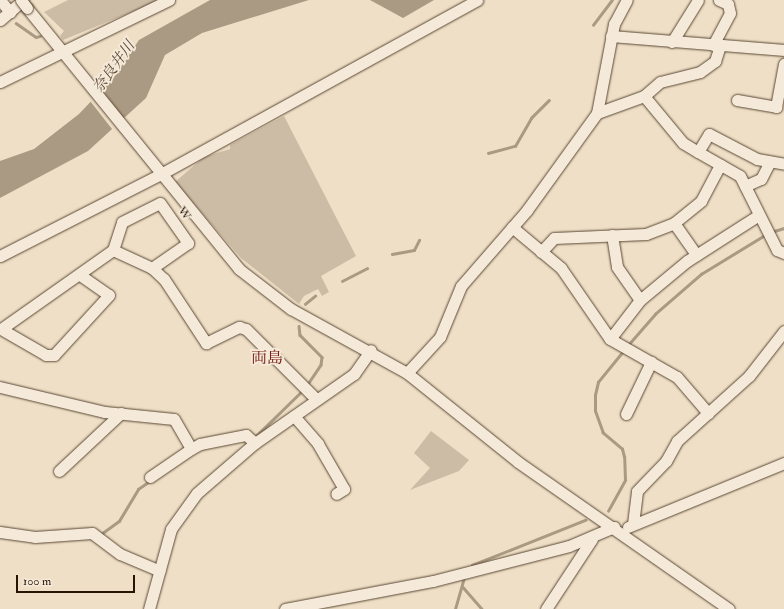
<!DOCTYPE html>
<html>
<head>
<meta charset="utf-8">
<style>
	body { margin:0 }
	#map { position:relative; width:784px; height:609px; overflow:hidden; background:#efdfc6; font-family:"IM FELL Double Pica","Noto Serif JP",serif }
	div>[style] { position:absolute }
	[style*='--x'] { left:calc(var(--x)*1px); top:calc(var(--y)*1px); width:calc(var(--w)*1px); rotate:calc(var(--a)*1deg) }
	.green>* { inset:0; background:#cdbca5 }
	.water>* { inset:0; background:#ab9a83 }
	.pier>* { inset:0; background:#efdfc6; transform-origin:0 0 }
	.stream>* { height:2.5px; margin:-1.25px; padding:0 1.25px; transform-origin:1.25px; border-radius:1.25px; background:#ab9a83 }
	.roads { filter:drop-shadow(0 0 1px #594733) drop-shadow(0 0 1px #594733) }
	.minor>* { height:11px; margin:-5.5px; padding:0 5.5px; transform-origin:5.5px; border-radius:5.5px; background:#f5eada }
	.bridges { filter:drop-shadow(0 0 1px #594733) drop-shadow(0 0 1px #594733) }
	.minor-bridge>* { height:11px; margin:-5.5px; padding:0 5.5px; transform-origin:5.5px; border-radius:5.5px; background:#f5eada }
	span { translate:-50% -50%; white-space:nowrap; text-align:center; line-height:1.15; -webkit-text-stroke:3.5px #f5eada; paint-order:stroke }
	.street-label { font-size:14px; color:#271402 }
	.water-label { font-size:15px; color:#5c4a36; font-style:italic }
	.quarter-label { font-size:16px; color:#7a1f14 }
	.scale { position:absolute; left:16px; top:575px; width:119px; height:18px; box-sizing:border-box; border:2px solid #271402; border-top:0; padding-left:5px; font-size:12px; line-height:14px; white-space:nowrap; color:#271402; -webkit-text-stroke:3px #f5eada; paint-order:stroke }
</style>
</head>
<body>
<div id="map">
	<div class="green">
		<i style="clip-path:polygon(68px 0,161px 0,63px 40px,60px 36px,64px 31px,44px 12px)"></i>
		<i style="clip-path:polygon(284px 116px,356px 256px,321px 276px,329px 292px,322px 296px,318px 289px,304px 296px,299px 304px,241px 258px,175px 182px,204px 157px,230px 149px,230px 145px)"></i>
		<i style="clip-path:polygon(431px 431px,469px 460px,459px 471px,410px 490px,430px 468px,414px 453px)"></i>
	</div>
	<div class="water">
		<i style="clip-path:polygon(210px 0,309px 0,202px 33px,165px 55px,146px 98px,88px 151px,0 198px,0 161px,34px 149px,79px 114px,115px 76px,139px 40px)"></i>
		<i style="clip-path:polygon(370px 0,434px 0,403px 18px)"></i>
	</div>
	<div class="pier">
		<i style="left:101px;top:89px;width:39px;height:16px;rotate:52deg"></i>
	</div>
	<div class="stream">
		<i style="--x:16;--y:23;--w:24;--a:35"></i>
		<i style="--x:36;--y:37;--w:4;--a:-14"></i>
		<i style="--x:593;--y:25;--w:31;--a:-53"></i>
		<i style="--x:488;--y:153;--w:28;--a:-15"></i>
		<i style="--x:515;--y:146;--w:32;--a:-60"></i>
		<i style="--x:531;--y:118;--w:25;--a:-45"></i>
		<i style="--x:771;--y:232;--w:14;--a:-17"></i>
		<i style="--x:392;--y:254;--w:22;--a:-10"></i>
		<i style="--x:414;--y:250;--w:11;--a:-63"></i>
		<i style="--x:342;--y:281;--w:28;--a:-27"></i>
		<i style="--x:305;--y:304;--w:13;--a:-39"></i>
		<i style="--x:299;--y:326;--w:9;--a:84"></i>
		<i style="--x:300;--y:335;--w:31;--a:45"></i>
		<i style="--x:322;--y:357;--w:8;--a:97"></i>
		<i style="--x:321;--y:365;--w:25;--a:124"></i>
		<i style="--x:628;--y:345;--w:41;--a:-48.9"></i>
		<i style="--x:655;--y:314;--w:61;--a:-41"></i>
		<i style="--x:701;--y:274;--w:75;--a:-31.4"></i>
		<i style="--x:257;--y:435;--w:63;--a:-44.4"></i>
		<i style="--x:608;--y:511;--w:35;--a:-61"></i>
		<i style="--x:625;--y:480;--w:23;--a:-92"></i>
		<i style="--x:624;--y:457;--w:8;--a:-104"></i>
		<i style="--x:622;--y:449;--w:25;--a:-140"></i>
		<i style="--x:603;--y:433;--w:23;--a:-110"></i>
		<i style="--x:595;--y:411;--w:16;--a:-90"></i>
		<i style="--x:595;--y:395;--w:13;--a:-77"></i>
		<i style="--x:598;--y:382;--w:41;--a:-50.9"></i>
		<i style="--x:101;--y:534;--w:22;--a:-36"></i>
		<i style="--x:119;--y:521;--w:37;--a:-59"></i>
		<i style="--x:138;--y:489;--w:14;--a:-34"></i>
		<i style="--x:472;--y:565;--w:122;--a:-21.7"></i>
		<i style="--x:463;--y:587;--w:29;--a:49"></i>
		<i style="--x:455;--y:609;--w:32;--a:-74"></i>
	</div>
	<div class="roads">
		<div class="minor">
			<i style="--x:0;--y:0;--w:16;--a:50"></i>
			<i style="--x:27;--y:8;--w:336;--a:50.9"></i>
			<i style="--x:239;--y:269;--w:66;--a:37.6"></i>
			<i style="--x:291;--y:309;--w:132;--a:28.9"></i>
			<i style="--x:407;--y:373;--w:142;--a:38.7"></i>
			<i style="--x:518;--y:462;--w:257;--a:34.9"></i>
			<i style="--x:0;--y:20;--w:30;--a:-41"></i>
			<i style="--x:611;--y:36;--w:174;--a:4.6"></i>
			<i style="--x:672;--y:42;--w:49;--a:-58.2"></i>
			<i style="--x:713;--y:45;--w:36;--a:-62"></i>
			<i style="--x:730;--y:13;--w:9;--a:-103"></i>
			<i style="--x:728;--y:4;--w:10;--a:-156"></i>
			<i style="--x:0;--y:82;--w:188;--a:-25.9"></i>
			<i style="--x:644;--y:96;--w:21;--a:-41"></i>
			<i style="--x:660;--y:82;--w:41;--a:-14"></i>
			<i style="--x:700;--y:72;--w:19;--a:-36"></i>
			<i style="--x:715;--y:61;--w:16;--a:-72"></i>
			<i style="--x:737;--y:100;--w:40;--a:10"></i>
			<i style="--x:776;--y:107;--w:44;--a:-79.5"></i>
			<i style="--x:597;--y:113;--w:50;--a:-19.9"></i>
			<i style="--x:644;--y:96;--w:61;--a:50.3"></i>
			<i style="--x:683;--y:143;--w:17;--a:31"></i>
			<i style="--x:698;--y:152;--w:21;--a:-59"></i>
			<i style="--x:709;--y:134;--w:54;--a:27.5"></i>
			<i style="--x:757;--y:159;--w:27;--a:10"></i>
			<i style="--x:698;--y:152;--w:48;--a:29.7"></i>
			<i style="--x:740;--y:176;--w:83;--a:63.4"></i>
			<i style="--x:777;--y:250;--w:8;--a:23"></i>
			<i style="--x:745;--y:186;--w:17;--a:-24"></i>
			<i style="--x:761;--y:179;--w:18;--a:-63"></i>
			<i style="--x:674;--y:223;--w:39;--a:55"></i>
			<i style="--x:512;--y:227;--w:64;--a:39.9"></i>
			<i style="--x:561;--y:268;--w:86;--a:55.4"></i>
			<i style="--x:610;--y:339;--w:77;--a:29.6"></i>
			<i style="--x:677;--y:377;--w:48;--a:49.3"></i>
			<i style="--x:612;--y:235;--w:32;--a:81"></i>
			<i style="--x:617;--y:267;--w:40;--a:55.1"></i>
			<i style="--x:113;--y:250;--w:43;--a:24.8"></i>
			<i style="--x:152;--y:268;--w:16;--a:43"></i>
			<i style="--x:164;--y:279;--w:77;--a:56.7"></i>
			<i style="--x:206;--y:343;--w:37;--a:-26"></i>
			<i style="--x:239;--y:327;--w:7;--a:16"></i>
			<i style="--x:246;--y:329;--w:99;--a:45"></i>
			<i style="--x:113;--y:250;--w:29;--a:-72"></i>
			<i style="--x:122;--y:222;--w:42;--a:-26.6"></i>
			<i style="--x:160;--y:203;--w:49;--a:55"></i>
			<i style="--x:188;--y:243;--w:44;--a:145.2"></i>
			<i style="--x:541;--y:252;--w:19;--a:-47"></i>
			<i style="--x:554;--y:238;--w:92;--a:-2.5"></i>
			<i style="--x:646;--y:234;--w:30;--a:-21"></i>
			<i style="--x:674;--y:223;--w:35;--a:-39"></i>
			<i style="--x:701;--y:201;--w:41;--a:-62.2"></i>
			<i style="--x:0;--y:256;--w:178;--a:-27"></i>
			<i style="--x:159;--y:175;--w:363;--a:-28.8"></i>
			<i style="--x:80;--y:275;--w:35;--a:35"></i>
			<i style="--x:109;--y:295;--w:81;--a:132.5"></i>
			<i style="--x:54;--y:355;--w:8;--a:180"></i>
			<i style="--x:46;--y:355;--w:52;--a:-150"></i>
			<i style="--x:1;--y:329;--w:137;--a:-35.2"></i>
			<i style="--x:610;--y:339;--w:49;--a:-52.4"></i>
			<i style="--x:640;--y:300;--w:61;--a:-39.7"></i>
			<i style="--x:687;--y:261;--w:85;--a:-32.6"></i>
			<i style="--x:407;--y:373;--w:49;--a:-47.5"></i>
			<i style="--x:440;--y:337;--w:55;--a:-67.6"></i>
			<i style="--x:461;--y:286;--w:101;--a:-49"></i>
			<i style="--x:527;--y:210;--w:120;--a:-54.2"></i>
			<i style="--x:597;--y:113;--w:91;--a:-79.2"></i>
			<i style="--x:614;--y:24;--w:27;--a:-62"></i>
			<i style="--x:0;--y:387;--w:108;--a:13.4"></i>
			<i style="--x:105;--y:412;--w:69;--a:5.8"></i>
			<i style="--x:174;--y:419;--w:34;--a:60"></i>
			<i style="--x:191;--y:449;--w:10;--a:-29"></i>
			<i style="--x:200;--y:444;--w:47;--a:-11.1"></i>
			<i style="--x:246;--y:435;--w:12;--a:42"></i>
			<i style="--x:626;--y:414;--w:58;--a:-64.3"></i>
			<i style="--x:294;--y:416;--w:37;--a:49"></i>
			<i style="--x:318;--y:444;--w:52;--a:60"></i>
			<i style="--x:344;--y:489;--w:9;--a:148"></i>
			<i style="--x:59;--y:471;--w:85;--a:-43.1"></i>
			<i style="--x:150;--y:477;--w:50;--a:-34.3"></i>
			<i style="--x:633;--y:524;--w:33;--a:-83"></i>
			<i style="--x:637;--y:491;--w:42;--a:-46"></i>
			<i style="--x:666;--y:461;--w:23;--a:-61"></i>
			<i style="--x:677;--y:441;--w:97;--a:-42.1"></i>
			<i style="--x:749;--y:376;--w:57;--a:-52.1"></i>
			<i style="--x:628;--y:527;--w:169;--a:-22.3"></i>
			<i style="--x:0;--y:532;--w:35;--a:8"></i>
			<i style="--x:35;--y:537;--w:57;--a:-4"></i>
			<i style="--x:92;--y:533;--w:35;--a:37"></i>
			<i style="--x:120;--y:554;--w:43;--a:23"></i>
			<i style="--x:149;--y:609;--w:83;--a:-74.6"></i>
			<i style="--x:171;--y:529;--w:44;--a:-54.2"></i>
			<i style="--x:197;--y:493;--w:77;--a:-40.8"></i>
			<i style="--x:255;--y:443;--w:121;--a:-34.9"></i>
			<i style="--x:354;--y:374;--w:29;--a:-55"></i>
			<i style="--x:285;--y:609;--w:151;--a:-10.7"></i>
			<i style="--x:433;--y:581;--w:140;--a:-14.4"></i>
			<i style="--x:569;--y:546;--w:49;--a:-22.9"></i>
			<i style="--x:546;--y:609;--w:84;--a:-56.7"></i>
		</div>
	</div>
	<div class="bridges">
		<div class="minor-bridge">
			<i style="--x:21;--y:0;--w:10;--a:53"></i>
		</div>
	</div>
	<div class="street-label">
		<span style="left:185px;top:213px;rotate:54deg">ｗ</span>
	</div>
	<div class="water-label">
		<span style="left:114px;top:67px;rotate:-54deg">奈良井川</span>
	</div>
	<div class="quarter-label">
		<span style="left:267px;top:358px">両島</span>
	</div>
	<div class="scale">100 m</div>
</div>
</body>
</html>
